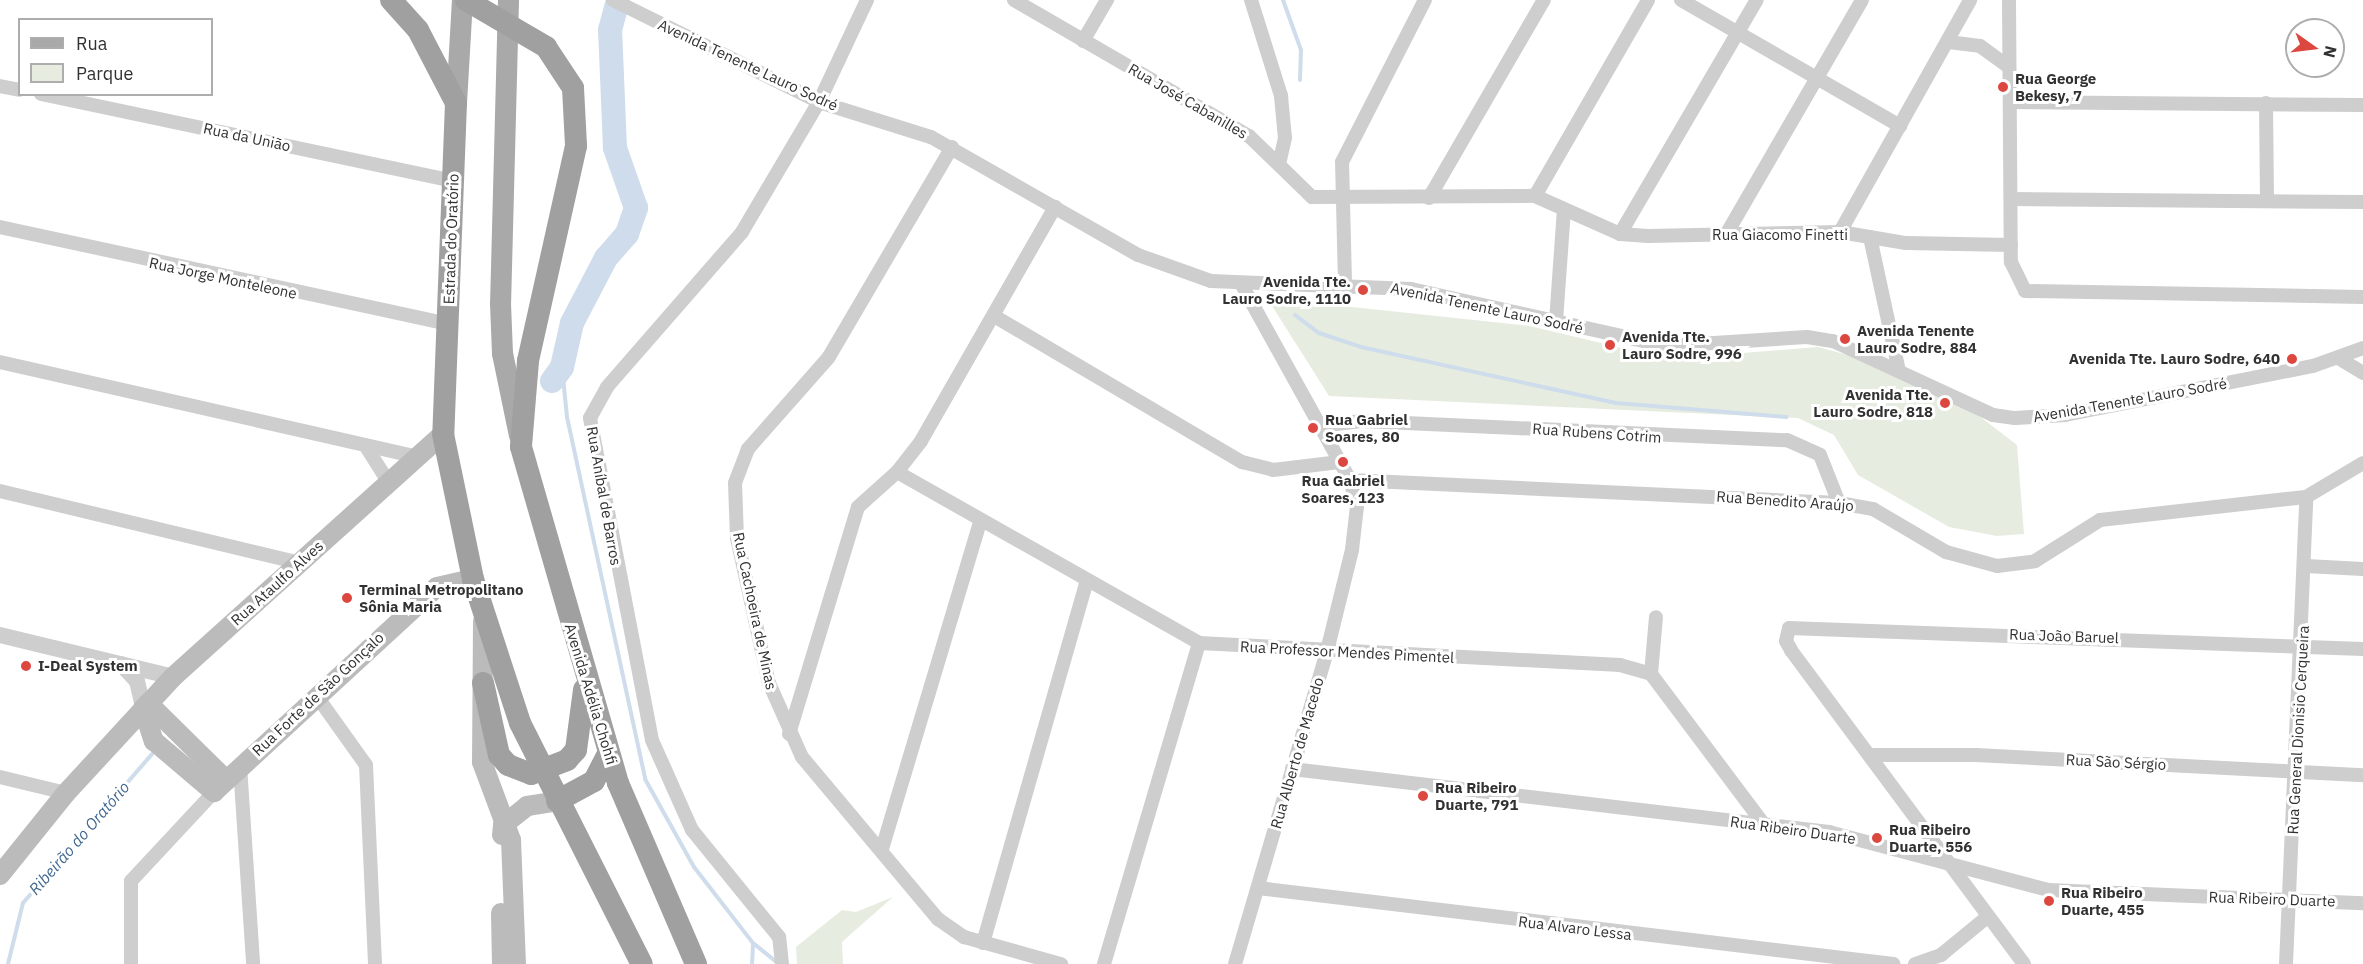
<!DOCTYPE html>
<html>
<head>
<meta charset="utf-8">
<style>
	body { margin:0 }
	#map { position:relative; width:2363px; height:964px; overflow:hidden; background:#fff; font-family:"IBM Plex Sans",sans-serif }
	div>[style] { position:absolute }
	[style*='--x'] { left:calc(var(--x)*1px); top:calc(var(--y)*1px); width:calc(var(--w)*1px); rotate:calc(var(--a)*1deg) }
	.green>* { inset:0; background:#e6ede0 }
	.stream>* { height:4px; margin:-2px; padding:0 2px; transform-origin:2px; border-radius:2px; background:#cedceb }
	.river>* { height:24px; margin:-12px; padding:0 12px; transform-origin:12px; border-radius:12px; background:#cedceb }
	.minor>* { height:14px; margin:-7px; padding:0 7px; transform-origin:7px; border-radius:7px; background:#cecece }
	.tertiary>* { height:16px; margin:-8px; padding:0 8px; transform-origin:8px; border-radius:8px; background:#cecece }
	.secondary>* { height:20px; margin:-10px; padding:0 10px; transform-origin:10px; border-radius:10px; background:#bbb }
	.primary>* { height:21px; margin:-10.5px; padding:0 10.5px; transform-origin:10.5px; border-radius:10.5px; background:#a9a9a9 }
	.trunk>* { height:22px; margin:-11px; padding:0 11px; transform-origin:11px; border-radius:11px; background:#a0a0a0 }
	.dots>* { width:16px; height:16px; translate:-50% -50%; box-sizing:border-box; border:3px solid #fff; border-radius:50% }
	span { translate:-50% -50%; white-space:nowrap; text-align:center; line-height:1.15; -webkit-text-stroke:6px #fff; paint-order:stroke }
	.street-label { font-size:15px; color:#313131 }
	.poi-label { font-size:15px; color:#313131; font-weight:700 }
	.left { translate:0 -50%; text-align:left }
	.right { translate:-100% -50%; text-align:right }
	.water-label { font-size:16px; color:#426890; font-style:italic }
	.legend { position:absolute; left:18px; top:18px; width:195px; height:78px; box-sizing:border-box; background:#fff; border:2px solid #adadad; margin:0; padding:8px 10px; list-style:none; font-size:18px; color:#313131 }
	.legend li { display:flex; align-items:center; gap:12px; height:30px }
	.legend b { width:30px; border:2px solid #adadad }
	.north { position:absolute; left:2285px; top:18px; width:60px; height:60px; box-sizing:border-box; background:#fff; border:2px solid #adadad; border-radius:50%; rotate:104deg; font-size:16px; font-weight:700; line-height:24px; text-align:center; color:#313131 }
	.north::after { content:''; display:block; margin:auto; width:21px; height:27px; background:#dc473f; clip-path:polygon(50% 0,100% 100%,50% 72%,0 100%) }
</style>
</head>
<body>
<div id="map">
	<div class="green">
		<i style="clip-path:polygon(1267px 298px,1530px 326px,1668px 359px,1818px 347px,1881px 364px,1961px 402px,2017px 445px,2024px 534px,1997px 536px,1949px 527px,1858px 475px,1834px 435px,1798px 418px,1329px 396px)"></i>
		<i style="clip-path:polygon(893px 897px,842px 942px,843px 964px,797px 964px,796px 947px,842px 910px,856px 912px)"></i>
	</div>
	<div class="stream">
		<i style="--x:1283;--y:0;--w:53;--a:70.2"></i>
		<i style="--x:1301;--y:50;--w:30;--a:92"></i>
		<i style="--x:1295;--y:315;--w:30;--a:37"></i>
		<i style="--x:1319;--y:333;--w:44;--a:18.4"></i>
		<i style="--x:1361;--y:347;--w:261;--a:12.4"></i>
		<i style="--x:1616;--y:403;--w:171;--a:4.7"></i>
		<i style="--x:562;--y:367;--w:50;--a:84.3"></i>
		<i style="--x:567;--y:417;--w:370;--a:77.8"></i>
		<i style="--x:645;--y:779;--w:101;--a:60.9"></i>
		<i style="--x:694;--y:867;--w:96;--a:52.2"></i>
		<i style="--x:753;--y:943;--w:32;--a:39"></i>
		<i style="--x:8;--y:964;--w:63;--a:-76.2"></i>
		<i style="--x:23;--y:903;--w:197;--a:-49.1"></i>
		<i style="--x:752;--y:964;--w:20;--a:-87"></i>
	</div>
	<div class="river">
		<i style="--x:552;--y:381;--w:17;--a:-54"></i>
		<i style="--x:562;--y:367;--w:45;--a:-77.2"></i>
		<i style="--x:572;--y:323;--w:73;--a:-62.4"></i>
		<i style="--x:606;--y:258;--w:32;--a:-49"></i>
		<i style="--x:627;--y:234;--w:28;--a:-71"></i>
		<i style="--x:636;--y:208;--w:64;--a:-109.3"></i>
		<i style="--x:615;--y:148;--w:118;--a:-92.4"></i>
		<i style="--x:610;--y:30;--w:31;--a:-75"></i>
	</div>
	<div class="minor">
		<i style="--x:613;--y:0;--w:230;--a:26.3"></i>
		<i style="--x:819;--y:102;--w:117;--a:17.4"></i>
		<i style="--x:931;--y:137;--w:238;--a:29.7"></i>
		<i style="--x:1138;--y:255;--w:77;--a:19.6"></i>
		<i style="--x:1211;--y:281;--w:200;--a:2.3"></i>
		<i style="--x:1411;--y:289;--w:262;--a:12.6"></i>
		<i style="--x:1667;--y:346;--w:140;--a:-3.7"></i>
		<i style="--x:1807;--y:337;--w:26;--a:9"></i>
		<i style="--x:1833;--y:341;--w:176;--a:24.8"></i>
		<i style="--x:1993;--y:415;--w:22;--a:8"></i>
		<i style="--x:2015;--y:418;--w:50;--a:-3.4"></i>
		<i style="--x:2065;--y:415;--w:253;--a:-11.2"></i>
		<i style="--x:2313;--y:366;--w:53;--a:-19.8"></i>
		<i style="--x:1014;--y:0;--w:272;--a:30.1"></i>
		<i style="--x:1249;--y:136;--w:88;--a:44.1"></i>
		<i style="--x:1312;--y:197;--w:223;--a:-0.3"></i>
		<i style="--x:1535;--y:196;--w:93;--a:24.1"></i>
		<i style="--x:1620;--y:234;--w:28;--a:4"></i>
		<i style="--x:1648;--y:236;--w:192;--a:-1.2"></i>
		<i style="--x:1840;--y:232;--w:67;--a:9.5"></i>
		<i style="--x:1906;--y:243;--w:105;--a:1.1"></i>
		<i style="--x:1251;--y:0;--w:101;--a:72.6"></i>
		<i style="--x:1281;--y:96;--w:42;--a:84.6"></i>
		<i style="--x:1285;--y:138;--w:26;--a:103"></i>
		<i style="--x:1681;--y:0;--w:253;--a:29.9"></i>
		<i style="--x:2009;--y:0;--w:262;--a:89.6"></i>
		<i style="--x:2011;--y:262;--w:32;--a:64"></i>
		<i style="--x:2025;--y:291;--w:338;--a:1"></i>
		<i style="--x:1083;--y:41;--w:48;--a:-59.7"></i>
		<i style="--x:1948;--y:42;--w:32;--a:7"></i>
		<i style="--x:1980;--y:46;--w:36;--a:36"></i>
		<i style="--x:0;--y:86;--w:20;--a:11"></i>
		<i style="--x:41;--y:94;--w:421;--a:11.9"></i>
		<i style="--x:2010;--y:102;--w:353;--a:0.5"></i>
		<i style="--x:2266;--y:103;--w:98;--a:89.4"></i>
		<i style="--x:952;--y:147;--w:243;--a:120.4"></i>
		<i style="--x:829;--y:357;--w:123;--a:131.4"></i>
		<i style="--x:748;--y:449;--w:36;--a:111"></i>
		<i style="--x:735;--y:483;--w:55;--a:87.9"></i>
		<i style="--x:737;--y:538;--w:148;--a:77.6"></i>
		<i style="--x:769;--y:683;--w:81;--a:66"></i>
		<i style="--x:802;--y:757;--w:212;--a:50"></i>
		<i style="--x:938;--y:919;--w:32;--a:35"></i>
		<i style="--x:964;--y:937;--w:101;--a:15.6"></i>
		<i style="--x:1535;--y:196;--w:226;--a:-60"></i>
		<i style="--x:1429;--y:198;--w:229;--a:-59.9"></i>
		<i style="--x:2011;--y:199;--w:352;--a:0.5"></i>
		<i style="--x:0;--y:227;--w:457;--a:12.2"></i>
		<i style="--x:1840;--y:232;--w:266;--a:-60.7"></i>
		<i style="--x:1727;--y:233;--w:269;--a:-59.9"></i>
		<i style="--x:1620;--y:234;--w:271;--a:-59.7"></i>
		<i style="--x:1870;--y:237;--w:137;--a:77.8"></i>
		<i style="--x:1345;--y:283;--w:121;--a:-91.4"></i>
		<i style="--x:1342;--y:162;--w:182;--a:-62.9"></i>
		<i style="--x:994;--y:316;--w:288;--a:30.5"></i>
		<i style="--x:1242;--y:462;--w:32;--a:14"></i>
		<i style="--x:1273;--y:470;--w:67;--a:-6.8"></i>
		<i style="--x:1556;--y:321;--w:112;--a:-85.9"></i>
		<i style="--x:2340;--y:359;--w:27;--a:31"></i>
		<i style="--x:0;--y:362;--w:428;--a:12.8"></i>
		<i style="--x:1319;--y:426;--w:43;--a:-6.6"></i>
		<i style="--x:1362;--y:421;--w:425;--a:2.6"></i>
		<i style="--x:1787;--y:440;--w:36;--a:24"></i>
		<i style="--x:1820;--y:455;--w:52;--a:68.4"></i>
		<i style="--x:365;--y:445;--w:45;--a:57.7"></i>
		<i style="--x:897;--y:472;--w:347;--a:29.5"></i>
		<i style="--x:1199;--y:643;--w:422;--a:3"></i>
		<i style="--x:1620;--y:665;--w:32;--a:16"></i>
		<i style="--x:1651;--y:674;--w:190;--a:53.1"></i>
		<i style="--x:1350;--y:480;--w:490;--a:2.7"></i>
		<i style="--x:1839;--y:503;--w:35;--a:10"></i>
		<i style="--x:1873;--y:509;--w:85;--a:30.5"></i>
		<i style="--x:1946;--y:552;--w:53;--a:15.4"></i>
		<i style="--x:1997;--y:566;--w:38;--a:-7"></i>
		<i style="--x:2035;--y:561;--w:77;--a:-32.2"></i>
		<i style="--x:2100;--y:520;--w:207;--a:-6.4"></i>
		<i style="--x:2306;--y:497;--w:66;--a:-30.8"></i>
		<i style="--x:0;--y:491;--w:308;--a:13.5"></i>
		<i style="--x:2306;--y:566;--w:57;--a:3"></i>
		<i style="--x:1651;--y:674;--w:57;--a:-85"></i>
		<i style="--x:316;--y:695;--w:86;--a:54.5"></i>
		<i style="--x:366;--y:765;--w:199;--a:87.4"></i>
		<i style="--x:789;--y:734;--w:237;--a:-73.1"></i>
		<i style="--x:858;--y:507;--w:52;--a:-41.9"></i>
		<i style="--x:897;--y:472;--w:39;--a:-52"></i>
		<i style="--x:921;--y:441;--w:270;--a:-60.2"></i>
		<i style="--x:1870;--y:755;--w:106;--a:0"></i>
		<i style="--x:1976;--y:755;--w:388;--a:3"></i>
		<i style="--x:240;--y:766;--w:198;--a:86.2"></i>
		<i style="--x:1292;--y:769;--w:541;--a:6.69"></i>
		<i style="--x:1829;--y:832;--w:227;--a:14.8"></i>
		<i style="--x:2048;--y:890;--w:315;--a:2.4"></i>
		<i style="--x:0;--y:777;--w:68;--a:13.6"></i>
		<i style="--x:882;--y:849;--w:340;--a:-73.3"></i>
		<i style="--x:1258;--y:888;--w:640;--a:6.82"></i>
		<i style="--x:983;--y:943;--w:374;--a:-74"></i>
		<i style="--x:131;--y:964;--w:83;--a:-90"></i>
		<i style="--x:131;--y:881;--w:122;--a:-47"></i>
		<i style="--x:782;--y:964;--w:27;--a:-96"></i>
		<i style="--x:779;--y:937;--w:138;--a:-129.1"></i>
		<i style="--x:692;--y:830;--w:98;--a:-114"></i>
		<i style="--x:652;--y:740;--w:328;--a:-100.9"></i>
		<i style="--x:590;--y:418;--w:35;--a:-61"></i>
		<i style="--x:607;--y:387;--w:206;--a:-48.9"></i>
		<i style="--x:742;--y:232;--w:151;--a:-59.4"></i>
		<i style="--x:819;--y:102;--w:113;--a:-64.8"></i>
		<i style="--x:1104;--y:964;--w:335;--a:-73.5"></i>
		<i style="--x:1235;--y:964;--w:326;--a:-73.6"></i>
		<i style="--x:1327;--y:651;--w:104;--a:-76.1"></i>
		<i style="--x:1352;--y:550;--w:44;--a:-83.5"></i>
		<i style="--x:1357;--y:506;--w:27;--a:-105"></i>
		<i style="--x:1350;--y:480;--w:225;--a:-119"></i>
		<i style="--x:1915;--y:964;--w:28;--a:-19"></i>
		<i style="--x:1941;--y:955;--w:58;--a:-39.4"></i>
		<i style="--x:2024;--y:964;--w:391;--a:-126.6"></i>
		<i style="--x:1791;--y:650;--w:10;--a:-119"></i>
		<i style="--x:1786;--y:641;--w:13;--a:-77"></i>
		<i style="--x:1789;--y:628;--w:574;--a:2.1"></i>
		<i style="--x:2286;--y:964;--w:467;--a:-87.5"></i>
	</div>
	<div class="tertiary">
		<i style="--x:0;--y:635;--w:178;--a:13.6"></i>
		<i style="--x:121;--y:664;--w:23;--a:47"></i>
		<i style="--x:137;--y:681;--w:28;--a:77"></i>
	</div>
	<div class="secondary">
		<i style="--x:483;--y:621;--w:141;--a:90.4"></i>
		<i style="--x:482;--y:762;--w:83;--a:69.6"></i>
		<i style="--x:511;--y:840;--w:124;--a:87.7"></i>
		<i style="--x:148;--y:703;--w:110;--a:44.6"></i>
		<i style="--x:143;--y:708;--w:35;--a:72"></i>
		<i style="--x:154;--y:741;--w:79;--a:40.4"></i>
		<i style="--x:214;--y:792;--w:303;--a:-42.6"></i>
		<i style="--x:437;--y:587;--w:37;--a:-13"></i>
		<i style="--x:502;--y:835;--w:10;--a:-84"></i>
		<i style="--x:503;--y:825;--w:31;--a:-38"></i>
		<i style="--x:527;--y:806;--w:30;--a:-9"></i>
		<i style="--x:0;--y:875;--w:105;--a:-51.2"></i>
		<i style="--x:66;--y:793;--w:158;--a:-47.3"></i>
		<i style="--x:173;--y:677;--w:363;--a:-42"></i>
		<i style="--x:501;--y:913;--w:51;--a:88.9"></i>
	</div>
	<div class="primary">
		<i style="--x:508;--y:0;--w:303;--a:91.5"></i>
		<i style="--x:500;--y:303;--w:50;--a:87.7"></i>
		<i style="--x:502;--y:353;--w:84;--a:78.3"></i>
		<i style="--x:456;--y:103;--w:103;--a:-86.7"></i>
	</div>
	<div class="trunk">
		<i style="--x:391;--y:0;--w:40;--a:48"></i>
		<i style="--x:418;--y:30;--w:82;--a:62.5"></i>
		<i style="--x:456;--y:103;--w:331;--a:92.2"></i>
		<i style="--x:443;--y:434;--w:148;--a:78.3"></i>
		<i style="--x:473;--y:579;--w:151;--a:71.9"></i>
		<i style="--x:520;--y:723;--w:270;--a:63.2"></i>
		<i style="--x:466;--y:0;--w:93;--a:30.4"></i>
		<i style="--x:546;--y:47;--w:49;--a:56.6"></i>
		<i style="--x:573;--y:88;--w:58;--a:87"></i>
		<i style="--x:576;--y:146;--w:220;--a:102.6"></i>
		<i style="--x:528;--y:361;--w:86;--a:94.7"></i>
		<i style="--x:521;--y:447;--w:350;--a:73.9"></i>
		<i style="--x:618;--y:783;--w:197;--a:66.7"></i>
		<i style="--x:483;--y:683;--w:74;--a:77.5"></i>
		<i style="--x:499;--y:755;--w:13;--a:48"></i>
		<i style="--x:508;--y:765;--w:25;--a:21"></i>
		<i style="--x:531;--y:774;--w:39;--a:-21"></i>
		<i style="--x:567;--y:760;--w:13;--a:-48"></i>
		<i style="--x:576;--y:750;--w:61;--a:-82.4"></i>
		<i style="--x:557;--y:801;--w:42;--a:-28.4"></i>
		<i style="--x:594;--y:781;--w:31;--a:-63"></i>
	</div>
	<div class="dots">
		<i style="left:2003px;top:87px;background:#dc473f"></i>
		<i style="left:1363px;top:290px;background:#dc473f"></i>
		<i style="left:1845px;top:339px;background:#dc473f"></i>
		<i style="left:1610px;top:345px;background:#dc473f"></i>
		<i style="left:2292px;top:359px;background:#dc473f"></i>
		<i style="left:1945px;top:403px;background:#dc473f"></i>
		<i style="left:1313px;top:428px;background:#dc473f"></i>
		<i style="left:1343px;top:462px;background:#dc473f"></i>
		<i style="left:347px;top:598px;background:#dc473f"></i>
		<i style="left:26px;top:666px;background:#dc473f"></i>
		<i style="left:1423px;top:796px;background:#dc473f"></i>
		<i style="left:1877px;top:838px;background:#dc473f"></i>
		<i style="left:2049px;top:901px;background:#dc473f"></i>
	</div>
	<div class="street-label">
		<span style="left:748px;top:65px;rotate:25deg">Avenida Tenente Lauro Sodré</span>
		<span style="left:1188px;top:101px;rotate:30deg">Rua José Cabanilles</span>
		<span style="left:247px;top:137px;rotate:12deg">Rua da União</span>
		<span style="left:1780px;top:235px">Rua Giacomo Finetti</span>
		<span style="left:451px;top:239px;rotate:-88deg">Estrada do Oratório</span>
		<span style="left:223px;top:278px;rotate:12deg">Rua Jorge Monteleone</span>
		<span style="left:1487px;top:308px;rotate:12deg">Avenida Tenente Lauro Sodré</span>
		<span style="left:2130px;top:400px;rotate:-10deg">Avenida Tenente Lauro Sodré</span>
		<span style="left:1597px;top:433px;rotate:4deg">Rua Rubens Cotrim</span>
		<span style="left:604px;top:496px;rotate:80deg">Rua Aníbal de Barros</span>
		<span style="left:1785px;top:501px;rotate:4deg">Rua Benedito Araújo</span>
		<span style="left:277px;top:583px;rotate:-42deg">Rua Ataulfo Alves</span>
		<span style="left:755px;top:611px;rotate:78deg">Rua Cachoeira de Minas</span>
		<span style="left:2064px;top:636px;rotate:2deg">Rua João Baruel</span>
		<span style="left:1347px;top:652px;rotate:3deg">Rua Professor Mendes Pimentel</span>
		<span style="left:318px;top:694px;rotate:-43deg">Rua Forte de São Gonçalo</span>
		<span style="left:591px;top:694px;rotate:73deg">Avenida Adélia Chohfi</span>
		<span style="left:2298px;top:730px;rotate:-87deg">Rua General Dionisio Cerqueira</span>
		<span style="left:1297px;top:753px;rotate:-74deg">Rua Alberto de Macedo</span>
		<span style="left:2116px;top:762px;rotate:3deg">Rua São Sérgio</span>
		<span style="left:1793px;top:830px;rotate:8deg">Rua Ribeiro Duarte</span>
		<span style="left:2272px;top:899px;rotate:2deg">Rua Ribeiro Duarte</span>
		<span style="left:1575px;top:928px;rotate:7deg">Rua Alvaro Lessa</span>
	</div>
	<div class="poi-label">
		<span class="left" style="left:2015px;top:87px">Rua George<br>Bekesy, 7</span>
		<span class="right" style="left:1351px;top:290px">Avenida Tte.<br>Lauro Sodre, 1110</span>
		<span class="left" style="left:1857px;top:339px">Avenida Tenente<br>Lauro Sodre, 884</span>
		<span class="left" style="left:1622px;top:345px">Avenida Tte.<br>Lauro Sodre, 996</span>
		<span class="right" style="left:2280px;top:359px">Avenida Tte. Lauro Sodre, 640</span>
		<span class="right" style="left:1933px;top:403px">Avenida Tte.<br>Lauro Sodre, 818</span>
		<span class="left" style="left:1325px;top:428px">Rua Gabriel<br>Soares, 80</span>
		<span style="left:1343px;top:489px">Rua Gabriel<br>Soares, 123</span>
		<span class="left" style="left:359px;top:598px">Terminal Metropolitano<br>Sônia Maria</span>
		<span class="left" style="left:38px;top:666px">I-Deal System</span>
		<span class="left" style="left:1435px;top:796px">Rua Ribeiro<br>Duarte, 791</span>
		<span class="left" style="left:1889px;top:838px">Rua Ribeiro<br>Duarte, 556</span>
		<span class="left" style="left:2061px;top:901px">Rua Ribeiro<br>Duarte, 455</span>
	</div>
	<div class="water-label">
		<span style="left:79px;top:838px;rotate:-49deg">Ribeirão do Oratório</span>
	</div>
	<ul class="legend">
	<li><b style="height:8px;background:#a9a9a9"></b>Rua</li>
	<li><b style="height:16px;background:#e6ede0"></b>Parque</li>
	</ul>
	<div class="north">N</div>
</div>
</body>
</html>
